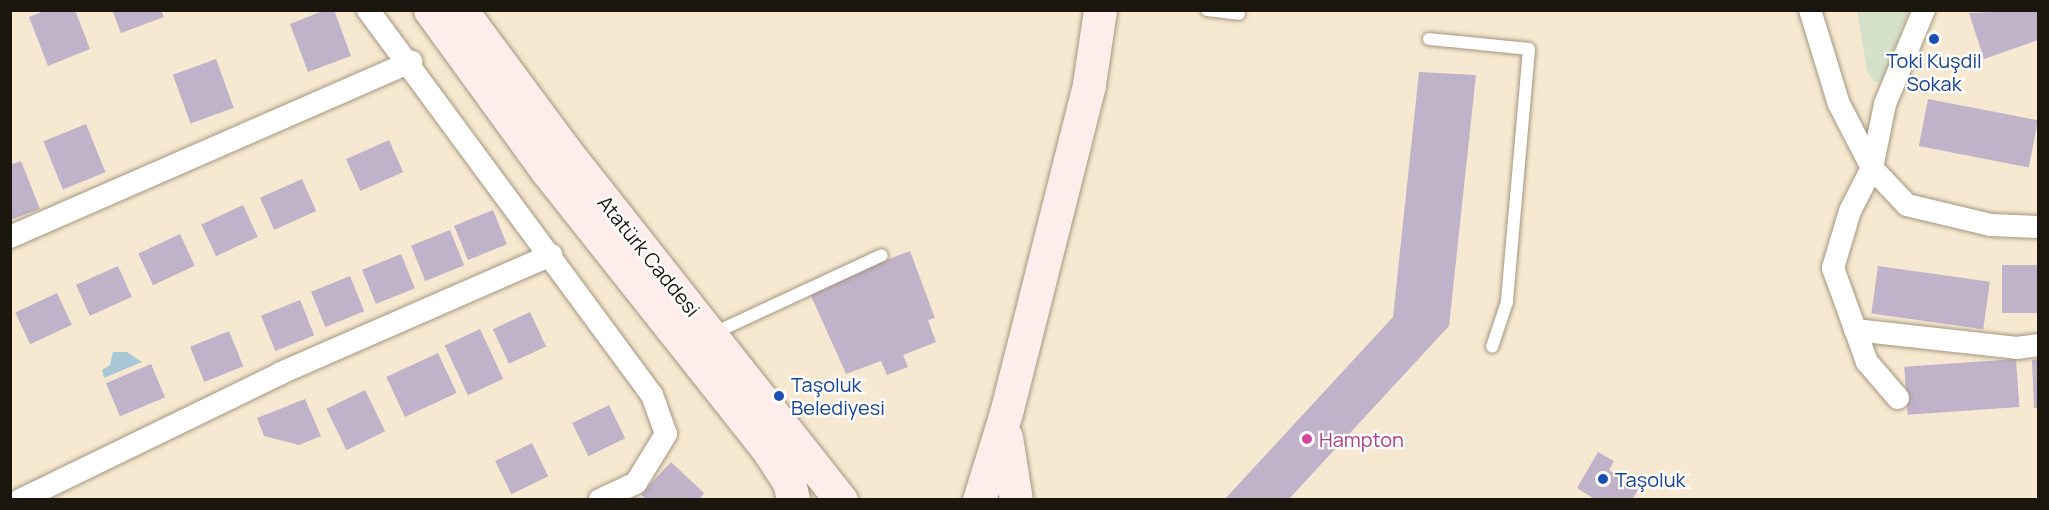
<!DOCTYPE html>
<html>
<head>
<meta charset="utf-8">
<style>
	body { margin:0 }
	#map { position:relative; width:2049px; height:510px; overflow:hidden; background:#f7e9d1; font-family:Manrope,sans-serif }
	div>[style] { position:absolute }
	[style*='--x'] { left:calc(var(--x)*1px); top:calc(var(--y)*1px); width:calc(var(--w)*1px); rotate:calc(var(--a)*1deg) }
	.green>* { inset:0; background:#d6e1c9 }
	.water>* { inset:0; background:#a7c7d6 }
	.building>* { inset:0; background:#c0b2c9; transform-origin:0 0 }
	.roads { filter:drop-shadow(0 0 2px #a3967f) drop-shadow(0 0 2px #a3967f) }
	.lane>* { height:12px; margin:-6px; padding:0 6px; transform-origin:6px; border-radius:6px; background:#fff }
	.street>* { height:22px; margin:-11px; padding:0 11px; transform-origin:11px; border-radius:11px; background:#fff }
	.secondary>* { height:33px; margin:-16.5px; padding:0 16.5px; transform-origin:16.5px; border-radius:16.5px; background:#feedea }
	.dots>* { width:16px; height:16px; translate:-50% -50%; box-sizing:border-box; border:3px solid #fff; border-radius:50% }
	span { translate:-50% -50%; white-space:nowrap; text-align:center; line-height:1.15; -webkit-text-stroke:4.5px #fff; paint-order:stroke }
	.transit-label { font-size:20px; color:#164399 }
	.left { translate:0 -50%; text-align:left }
	.street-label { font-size:20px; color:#1c170e }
	.hotel-label { font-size:20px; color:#b23c85 }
	.frame { position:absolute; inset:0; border:12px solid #1c170e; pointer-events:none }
</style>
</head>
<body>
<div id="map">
	<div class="green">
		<i style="clip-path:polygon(1857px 11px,1909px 11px,1882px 81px,1874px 82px,1867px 71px)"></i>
	</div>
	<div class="water">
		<i style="clip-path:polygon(113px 352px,127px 352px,142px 362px,104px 378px,102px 370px,110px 365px)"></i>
	</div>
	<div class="building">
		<i style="clip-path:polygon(47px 10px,75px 10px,90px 49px,48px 66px,29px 17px)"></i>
		<i style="clip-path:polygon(112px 10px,161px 10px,164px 17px,121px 33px)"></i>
		<i style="clip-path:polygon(325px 10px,334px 10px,351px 56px,308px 72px,290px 24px)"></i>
		<i style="clip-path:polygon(2038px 10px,2038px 40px,1984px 59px,1969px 13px)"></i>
		<i style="left:216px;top:59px;width:52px;height:46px;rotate:70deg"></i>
		<i style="clip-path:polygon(1419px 72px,1476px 75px,1449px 326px,1288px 500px,1224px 500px,1393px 317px)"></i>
		<i style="left:1928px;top:99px;width:112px;height:48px;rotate:11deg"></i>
		<i style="left:86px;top:124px;width:52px;height:46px;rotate:68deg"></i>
		<i style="left:389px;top:140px;width:35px;height:47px;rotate:66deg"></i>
		<i style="clip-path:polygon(21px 161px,40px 209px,10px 220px,10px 165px)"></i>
		<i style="left:302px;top:179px;width:35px;height:46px;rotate:66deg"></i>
		<i style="left:243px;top:205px;width:35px;height:46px;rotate:65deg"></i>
		<i style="left:493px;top:210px;width:37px;height:42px;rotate:68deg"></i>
		<i style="left:450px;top:230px;width:38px;height:42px;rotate:68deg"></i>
		<i style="left:180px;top:234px;width:35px;height:46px;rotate:65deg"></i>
		<i style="clip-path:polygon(910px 251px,935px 318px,928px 320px,936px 342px,903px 355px,908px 367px,887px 375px,881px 361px,846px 374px,808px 289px)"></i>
		<i style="left:401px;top:254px;width:37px;height:42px;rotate:68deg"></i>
		<i style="left:2038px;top:265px;width:48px;height:36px;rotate:90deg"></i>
		<i style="left:118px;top:266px;width:34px;height:46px;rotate:66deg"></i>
		<i style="left:1878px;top:266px;width:113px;height:48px;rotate:8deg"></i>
		<i style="left:350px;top:276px;width:38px;height:42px;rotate:68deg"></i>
		<i style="left:57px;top:293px;width:35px;height:46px;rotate:65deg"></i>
		<i style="left:300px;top:300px;width:38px;height:42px;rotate:68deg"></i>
		<i style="left:530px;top:312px;width:38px;height:41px;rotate:65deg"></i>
		<i style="left:480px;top:329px;width:55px;height:39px;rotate:65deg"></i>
		<i style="left:229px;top:331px;width:38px;height:42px;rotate:68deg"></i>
		<i style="left:438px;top:353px;width:44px;height:57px;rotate:65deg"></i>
		<i style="left:2016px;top:359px;width:48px;height:112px;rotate:86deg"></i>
		<i style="clip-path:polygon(2038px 359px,2038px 408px,2034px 408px,2032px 360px)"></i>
		<i style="left:151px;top:364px;width:36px;height:49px;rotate:67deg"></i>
		<i style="left:365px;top:390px;width:46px;height:43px;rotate:64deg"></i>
		<i style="clip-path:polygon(305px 399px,321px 436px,299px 445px,264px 436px,257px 418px)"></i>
		<i style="left:609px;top:405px;width:37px;height:41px;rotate:64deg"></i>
		<i style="left:532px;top:443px;width:37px;height:41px;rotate:64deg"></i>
		<i style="clip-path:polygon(1598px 452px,1614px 461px,1609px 470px,1639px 488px,1632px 500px,1596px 500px,1577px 488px)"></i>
		<i style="clip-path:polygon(671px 462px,704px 493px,699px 500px,646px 500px,641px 494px)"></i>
	</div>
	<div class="roads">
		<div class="lane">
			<i style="--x:1207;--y:10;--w:32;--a:7"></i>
			<i style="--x:1429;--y:39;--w:100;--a:5.7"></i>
			<i style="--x:1529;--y:49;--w:254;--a:95"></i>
			<i style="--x:1507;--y:302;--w:47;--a:108.4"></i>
			<i style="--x:712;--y:334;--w:187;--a:-24.9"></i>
		</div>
		<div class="street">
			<i style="--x:368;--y:10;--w:478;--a:53.6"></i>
			<i style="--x:652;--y:395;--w:41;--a:70.3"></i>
			<i style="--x:666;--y:434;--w:57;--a:121.5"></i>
			<i style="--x:636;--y:483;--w:40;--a:155"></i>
			<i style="--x:1810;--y:10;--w:98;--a:72.9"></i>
			<i style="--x:1839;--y:104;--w:72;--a:62.7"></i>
			<i style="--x:1872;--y:168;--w:51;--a:46.6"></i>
			<i style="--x:1907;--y:205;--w:86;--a:13.4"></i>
			<i style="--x:1991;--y:225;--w:47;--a:2.4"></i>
			<i style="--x:10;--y:237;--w:438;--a:-23.6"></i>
			<i style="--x:1855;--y:330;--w:163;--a:6.3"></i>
			<i style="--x:2017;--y:348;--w:21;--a:-8"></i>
			<i style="--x:1898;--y:398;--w:48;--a:-130.7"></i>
			<i style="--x:1867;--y:362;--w:100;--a:-109.9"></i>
			<i style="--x:1833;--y:268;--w:59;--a:-73.4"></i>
			<i style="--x:1850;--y:211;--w:48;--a:-62.9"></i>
			<i style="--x:1872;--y:168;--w:65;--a:-78.5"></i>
			<i style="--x:1885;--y:104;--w:102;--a:-67.5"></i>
			<i style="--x:20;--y:500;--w:290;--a:-25.9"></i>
			<i style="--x:281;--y:373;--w:295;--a:-23.6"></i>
		</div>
		<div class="secondary">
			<i style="--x:430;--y:10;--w:199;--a:54"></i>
			<i style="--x:547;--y:171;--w:352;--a:51.6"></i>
			<i style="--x:766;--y:447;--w:42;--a:56.7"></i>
			<i style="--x:789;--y:482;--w:18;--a:77"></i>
			<i style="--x:461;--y:10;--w:177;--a:53.5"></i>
			<i style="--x:566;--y:152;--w:444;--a:51.7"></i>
			<i style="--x:1006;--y:437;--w:64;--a:81"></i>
			<i style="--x:979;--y:500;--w:91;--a:-72.8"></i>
			<i style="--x:1006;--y:413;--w:339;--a:-75.8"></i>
			<i style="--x:1089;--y:84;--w:75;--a:-81.5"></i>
		</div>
	</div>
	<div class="dots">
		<i style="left:1934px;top:39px;background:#1a4fb4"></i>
		<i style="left:779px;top:396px;background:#1a4fb4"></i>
		<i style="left:1307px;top:439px;background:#d1479c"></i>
		<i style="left:1603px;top:479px;background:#1a4fb4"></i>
	</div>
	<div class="transit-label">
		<span style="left:1934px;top:72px">Toki Kuşdil<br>Sokak</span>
		<span class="left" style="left:791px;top:396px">Taşoluk<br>Belediyesi</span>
		<span class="left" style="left:1615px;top:479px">Taşoluk</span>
	</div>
	<div class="street-label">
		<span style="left:649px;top:256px;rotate:51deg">Atatürk Caddesi</span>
	</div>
	<div class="hotel-label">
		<span class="left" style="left:1319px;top:439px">Hampton</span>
	</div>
	<div class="frame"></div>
</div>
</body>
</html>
